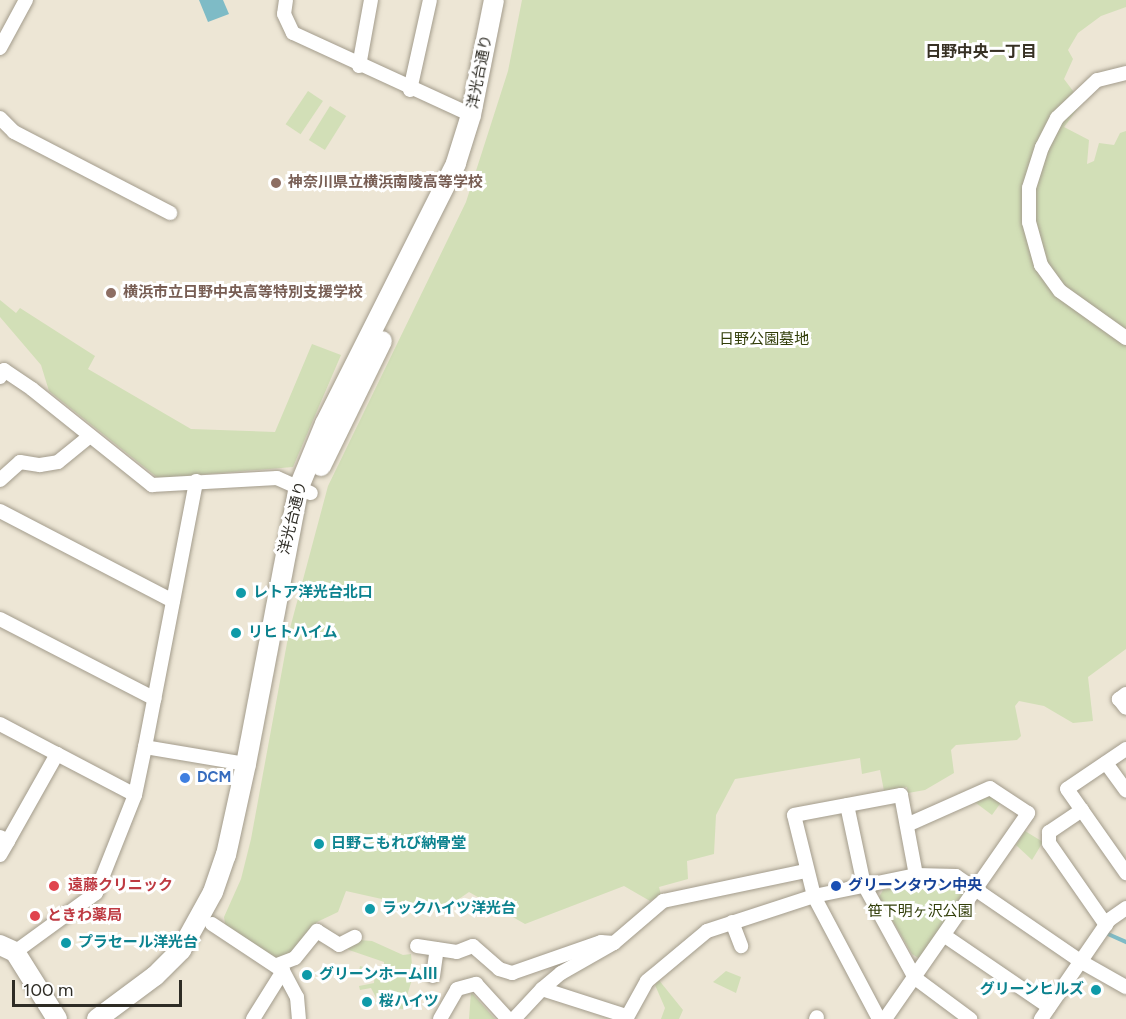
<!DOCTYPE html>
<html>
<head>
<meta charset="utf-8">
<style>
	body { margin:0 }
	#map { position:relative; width:1126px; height:1019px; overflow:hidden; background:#ede6d5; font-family:Figtree,"Noto Sans JP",sans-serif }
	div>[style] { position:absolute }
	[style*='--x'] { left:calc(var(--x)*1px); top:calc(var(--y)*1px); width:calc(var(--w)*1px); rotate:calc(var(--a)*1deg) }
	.green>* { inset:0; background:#d2dfb7; transform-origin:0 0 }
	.water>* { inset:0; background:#7ebbc6 }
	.stream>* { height:4px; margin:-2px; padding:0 2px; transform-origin:2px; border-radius:2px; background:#7ebbc6 }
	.roads { filter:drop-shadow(0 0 2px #a39c8c) drop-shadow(0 0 2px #a39c8c) }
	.street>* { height:14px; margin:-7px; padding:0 7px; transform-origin:7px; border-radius:7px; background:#fff }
	.secondary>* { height:20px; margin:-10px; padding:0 10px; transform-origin:10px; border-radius:10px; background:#fff }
	.dots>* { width:16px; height:16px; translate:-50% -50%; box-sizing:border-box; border:3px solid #fff; border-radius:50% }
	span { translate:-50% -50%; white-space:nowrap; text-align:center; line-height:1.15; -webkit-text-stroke:6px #fff; paint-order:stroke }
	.street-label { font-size:15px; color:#2e2c25 }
	.education-label { font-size:15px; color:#785e54; font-weight:700 }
	.left { translate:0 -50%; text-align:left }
	.park-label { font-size:15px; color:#323e09 }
	.culture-label { font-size:15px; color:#0d838f; font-weight:700 }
	.right { translate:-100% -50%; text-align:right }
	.shop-label { font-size:15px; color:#366cbe; font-weight:700 }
	.health-label { font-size:15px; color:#be3a42; font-weight:700 }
	.transit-label { font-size:15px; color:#164399; font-weight:700 }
	.neighbourhood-label { font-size:16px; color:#373124; font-weight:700 }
	.scale { position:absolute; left:12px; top:980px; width:170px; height:27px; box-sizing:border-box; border:3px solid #2e2c25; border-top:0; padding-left:8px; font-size:18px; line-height:21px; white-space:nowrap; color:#2e2c25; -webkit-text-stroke:4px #fff; paint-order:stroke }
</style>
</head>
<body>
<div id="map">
	<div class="green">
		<i style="clip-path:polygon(522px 0,1126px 0,1126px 7px,1101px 16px,1078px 33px,1068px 50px,1073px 59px,1064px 79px,1082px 103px,1064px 127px,1089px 140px,1087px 164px,1094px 161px,1099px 143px,1114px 145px,1120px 133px,1126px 131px,1126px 649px,1088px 677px,1093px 721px,1073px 723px,1044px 706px,1019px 701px,1015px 706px,1021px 736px,1017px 740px,956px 745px,951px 750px,954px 773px,925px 790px,908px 793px,907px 787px,884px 791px,880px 770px,862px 774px,860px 758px,735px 779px,716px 815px,714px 854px,687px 861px,688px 879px,659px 887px,661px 895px,650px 901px,624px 886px,525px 924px,469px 892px,440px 912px,346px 891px,338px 912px,317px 922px,289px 956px,278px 959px,226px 929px,224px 917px,241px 879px,251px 839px,289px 632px,328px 486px,466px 202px,508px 71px)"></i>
		<i style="left:308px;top:91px;width:18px;height:40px;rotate:34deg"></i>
		<i style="left:330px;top:106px;width:19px;height:40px;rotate:32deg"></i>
		<i style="clip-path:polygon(0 300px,16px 313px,20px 308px,95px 356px,88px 369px,191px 429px,275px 432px,312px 344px,341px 355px,293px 467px,158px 478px,49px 391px,41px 365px,0 317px)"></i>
		<i style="clip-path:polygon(989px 792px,1002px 801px,992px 815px,972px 800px)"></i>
		<i style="clip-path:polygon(1025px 831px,1043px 842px,1032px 860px,1016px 845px)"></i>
		<i style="clip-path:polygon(923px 883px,953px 884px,967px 894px,920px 959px,912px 954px,879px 897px,883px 890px)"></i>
		<i style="clip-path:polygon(360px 940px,372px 941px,403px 955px,411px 954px,413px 976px,403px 1009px,381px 1007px,371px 988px,360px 990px,359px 986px,374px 983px,375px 971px,359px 971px,360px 966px,374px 970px,384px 967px,384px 962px,349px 950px,347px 947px)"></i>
		<i style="clip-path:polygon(726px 971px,741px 977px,736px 993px,713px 982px)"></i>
		<i style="clip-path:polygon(658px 979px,683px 1010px,679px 1019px,661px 1019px,665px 1008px,655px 985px)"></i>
		<i style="clip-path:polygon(471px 992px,495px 1019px,469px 1019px)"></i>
	</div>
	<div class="water">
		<i style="clip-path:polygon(199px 0,223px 0,229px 14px,208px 22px)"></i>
	</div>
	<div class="stream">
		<i style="--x:1108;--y:934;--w:20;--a:24"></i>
	</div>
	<div class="roads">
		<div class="street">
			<i style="--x:286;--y:0;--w:14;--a:98"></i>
			<i style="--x:284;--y:14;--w:21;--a:65"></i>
			<i style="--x:293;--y:33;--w:196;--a:24.7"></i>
			<i style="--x:0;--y:48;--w:55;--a:-61.6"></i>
			<i style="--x:359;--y:66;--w:67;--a:-79.7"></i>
			<i style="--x:1126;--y:73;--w:30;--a:166"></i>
			<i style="--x:1097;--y:80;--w:55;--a:136.5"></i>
			<i style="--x:1057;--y:118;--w:33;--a:117"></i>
			<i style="--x:1042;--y:147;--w:43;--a:107.6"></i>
			<i style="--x:1029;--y:188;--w:34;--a:90"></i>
			<i style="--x:1029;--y:222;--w:45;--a:74.4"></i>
			<i style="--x:1041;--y:265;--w:32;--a:54"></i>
			<i style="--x:1060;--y:291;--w:81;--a:35.5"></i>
			<i style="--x:410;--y:90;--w:92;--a:-77.5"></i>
			<i style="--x:0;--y:118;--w:20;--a:45"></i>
			<i style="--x:14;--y:132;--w:176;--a:27.4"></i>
			<i style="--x:0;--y:377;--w:8;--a:-60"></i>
			<i style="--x:4;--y:370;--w:34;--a:34"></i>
			<i style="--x:32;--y:389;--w:154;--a:38.7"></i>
			<i style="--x:152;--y:485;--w:125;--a:-3.2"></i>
			<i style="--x:277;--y:478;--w:37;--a:24"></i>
			<i style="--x:0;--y:480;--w:27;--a:-42"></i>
			<i style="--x:20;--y:462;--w:20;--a:9"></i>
			<i style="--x:40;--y:465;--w:18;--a:-9"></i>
			<i style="--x:58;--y:462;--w:41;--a:-39.1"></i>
			<i style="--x:0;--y:511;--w:195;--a:27.5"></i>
			<i style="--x:0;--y:619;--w:174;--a:27.3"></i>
			<i style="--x:1126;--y:694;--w:9;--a:144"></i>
			<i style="--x:1119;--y:699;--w:11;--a:52"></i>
			<i style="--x:0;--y:724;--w:64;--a:27.8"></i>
			<i style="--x:145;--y:747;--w:271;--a:-79.1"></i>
			<i style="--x:1126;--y:749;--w:71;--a:145.9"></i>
			<i style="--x:1067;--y:789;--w:103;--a:54.9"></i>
			<i style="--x:1106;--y:763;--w:34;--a:54"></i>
			<i style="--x:847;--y:805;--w:82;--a:78"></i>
			<i style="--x:864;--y:885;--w:106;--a:61.3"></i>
			<i style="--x:915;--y:978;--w:69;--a:36.7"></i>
			<i style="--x:1082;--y:810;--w:40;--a:146"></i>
			<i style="--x:1049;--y:832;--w:11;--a:90"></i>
			<i style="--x:1049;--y:843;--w:100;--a:55.2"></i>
			<i style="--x:0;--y:837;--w:9;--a:27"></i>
			<i style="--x:8;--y:841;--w:100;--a:-60.6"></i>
			<i style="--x:57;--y:754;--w:88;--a:27.7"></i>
			<i style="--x:0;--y:855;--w:16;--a:-60"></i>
			<i style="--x:732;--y:922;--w:26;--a:69"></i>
			<i style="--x:212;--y:924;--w:85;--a:33.5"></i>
			<i style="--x:283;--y:971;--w:30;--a:62"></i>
			<i style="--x:297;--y:997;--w:22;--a:85"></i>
			<i style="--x:945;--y:936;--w:126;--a:34.3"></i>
			<i style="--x:614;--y:943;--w:65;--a:-40.6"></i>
			<i style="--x:663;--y:901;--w:145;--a:-11.9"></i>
			<i style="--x:417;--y:946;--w:40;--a:8.5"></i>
			<i style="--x:457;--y:952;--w:17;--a:-21"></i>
			<i style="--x:473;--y:946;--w:35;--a:41"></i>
			<i style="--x:499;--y:969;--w:14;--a:17"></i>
			<i style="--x:512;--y:973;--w:94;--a:-19.2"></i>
			<i style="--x:601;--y:942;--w:13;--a:4"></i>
			<i style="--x:614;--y:943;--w:61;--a:150.5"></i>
			<i style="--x:561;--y:973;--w:25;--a:140"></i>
			<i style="--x:542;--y:989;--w:88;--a:17.8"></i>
			<i style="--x:15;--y:952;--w:100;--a:-36.1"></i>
			<i style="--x:96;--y:893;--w:105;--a:-68.3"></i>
			<i style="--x:135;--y:795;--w:49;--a:-78.2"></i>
			<i style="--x:145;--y:747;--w:102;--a:9.6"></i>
			<i style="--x:277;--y:965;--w:19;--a:-21"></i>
			<i style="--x:295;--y:958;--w:35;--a:-51"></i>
			<i style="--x:317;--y:931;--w:26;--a:32"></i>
			<i style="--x:339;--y:945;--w:18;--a:-27"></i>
			<i style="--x:433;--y:976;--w:27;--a:-82"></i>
			<i style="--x:253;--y:1019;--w:57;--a:-58"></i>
			<i style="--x:440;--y:1019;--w:34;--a:-60"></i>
			<i style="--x:457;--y:989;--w:20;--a:-15"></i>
			<i style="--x:476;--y:984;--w:47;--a:47.6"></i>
			<i style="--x:514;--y:1019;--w:41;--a:-47"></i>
			<i style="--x:626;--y:1019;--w:43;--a:-61.1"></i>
			<i style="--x:647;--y:981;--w:78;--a:-39.8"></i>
			<i style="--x:707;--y:931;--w:113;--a:-18.1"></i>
			<i style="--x:814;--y:896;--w:104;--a:-11.6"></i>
			<i style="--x:916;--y:875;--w:40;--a:1.4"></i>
			<i style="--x:956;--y:876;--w:150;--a:34.4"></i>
			<i style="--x:1080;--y:961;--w:53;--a:29.5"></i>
			<i style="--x:816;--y:1019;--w:2;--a:-63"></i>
			<i style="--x:879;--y:1019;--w:139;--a:-117.9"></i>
			<i style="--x:814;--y:896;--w:83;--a:-103.9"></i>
			<i style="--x:794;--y:815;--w:109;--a:-10.6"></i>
			<i style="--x:901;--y:795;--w:81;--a:79.4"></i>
			<i style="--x:885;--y:1019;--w:251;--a:-55.2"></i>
			<i style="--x:1028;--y:813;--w:45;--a:-146.7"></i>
			<i style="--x:990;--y:788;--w:91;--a:156"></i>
			<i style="--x:1041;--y:1019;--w:120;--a:-55.5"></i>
			<i style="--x:1109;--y:920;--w:21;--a:-35"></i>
		</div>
		<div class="secondary">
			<i style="--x:321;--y:466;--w:139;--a:-64"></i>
			<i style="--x:0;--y:945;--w:17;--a:25"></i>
			<i style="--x:15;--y:952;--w:79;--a:57.9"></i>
			<i style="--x:97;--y:1019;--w:72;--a:-36.6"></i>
			<i style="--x:155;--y:976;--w:37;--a:-45"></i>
			<i style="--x:181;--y:950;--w:66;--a:-61.1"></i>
			<i style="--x:213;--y:892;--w:39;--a:-71"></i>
			<i style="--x:226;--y:855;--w:93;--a:-77.6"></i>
			<i style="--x:246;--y:764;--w:282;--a:-79.2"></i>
			<i style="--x:299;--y:487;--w:68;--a:-67.6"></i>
			<i style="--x:325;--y:424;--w:292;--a:-63.3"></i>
			<i style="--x:456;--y:163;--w:50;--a:-72.6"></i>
			<i style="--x:471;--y:115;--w:117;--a:-78.7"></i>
		</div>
	</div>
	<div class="dots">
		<i style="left:276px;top:183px;background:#8d6e63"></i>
		<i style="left:111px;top:293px;background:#8d6e63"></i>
		<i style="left:241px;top:593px;background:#0f9aa8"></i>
		<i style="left:236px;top:633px;background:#0f9aa8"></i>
		<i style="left:185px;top:778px;background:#3f7fe0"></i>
		<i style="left:319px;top:844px;background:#0f9aa8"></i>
		<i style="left:54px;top:886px;background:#e0444e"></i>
		<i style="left:836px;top:886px;background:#1a4fb4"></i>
		<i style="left:370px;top:909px;background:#0f9aa8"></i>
		<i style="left:35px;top:916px;background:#e0444e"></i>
		<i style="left:66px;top:943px;background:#0f9aa8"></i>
		<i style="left:307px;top:975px;background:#0f9aa8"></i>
		<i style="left:1096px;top:990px;background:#0f9aa8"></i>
		<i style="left:367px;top:1002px;background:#0f9aa8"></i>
	</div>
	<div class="street-label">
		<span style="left:480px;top:72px;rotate:-79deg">洋光台通り</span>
		<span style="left:293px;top:518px;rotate:-76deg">洋光台通り</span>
	</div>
	<div class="education-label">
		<span class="left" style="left:288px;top:183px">神奈川県立横浜南陵高等学校</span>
		<span class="left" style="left:123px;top:293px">横浜市立日野中央高等特別支援学校</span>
	</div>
	<div class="park-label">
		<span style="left:764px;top:340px">日野公園墓地</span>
		<span style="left:920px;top:912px">笹下明ヶ沢公園</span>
	</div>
	<div class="culture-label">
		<span class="left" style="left:253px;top:593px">レトア洋光台北口</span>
		<span class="left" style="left:248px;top:633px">リヒトハイム</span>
		<span class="left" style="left:331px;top:844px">日野こもれび納骨堂</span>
		<span class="left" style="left:382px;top:909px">ラックハイツ洋光台</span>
		<span class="left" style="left:78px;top:943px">プラセール洋光台</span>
		<span class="left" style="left:319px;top:975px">グリーンホームⅢ</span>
		<span class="right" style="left:1084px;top:990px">グリーンヒルズ</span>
		<span class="left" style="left:379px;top:1002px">桜ハイツ</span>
	</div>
	<div class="shop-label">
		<span class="left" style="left:197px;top:778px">DCM</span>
	</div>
	<div class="health-label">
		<span class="left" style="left:68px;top:886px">遠藤クリニック</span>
		<span class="left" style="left:47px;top:916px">ときわ薬局</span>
	</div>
	<div class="transit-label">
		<span class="left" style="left:848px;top:886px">グリーンタウン中央</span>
	</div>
	<div class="neighbourhood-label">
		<span style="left:981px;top:52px">日野中央一丁目</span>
	</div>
	<div class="scale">100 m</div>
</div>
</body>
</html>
